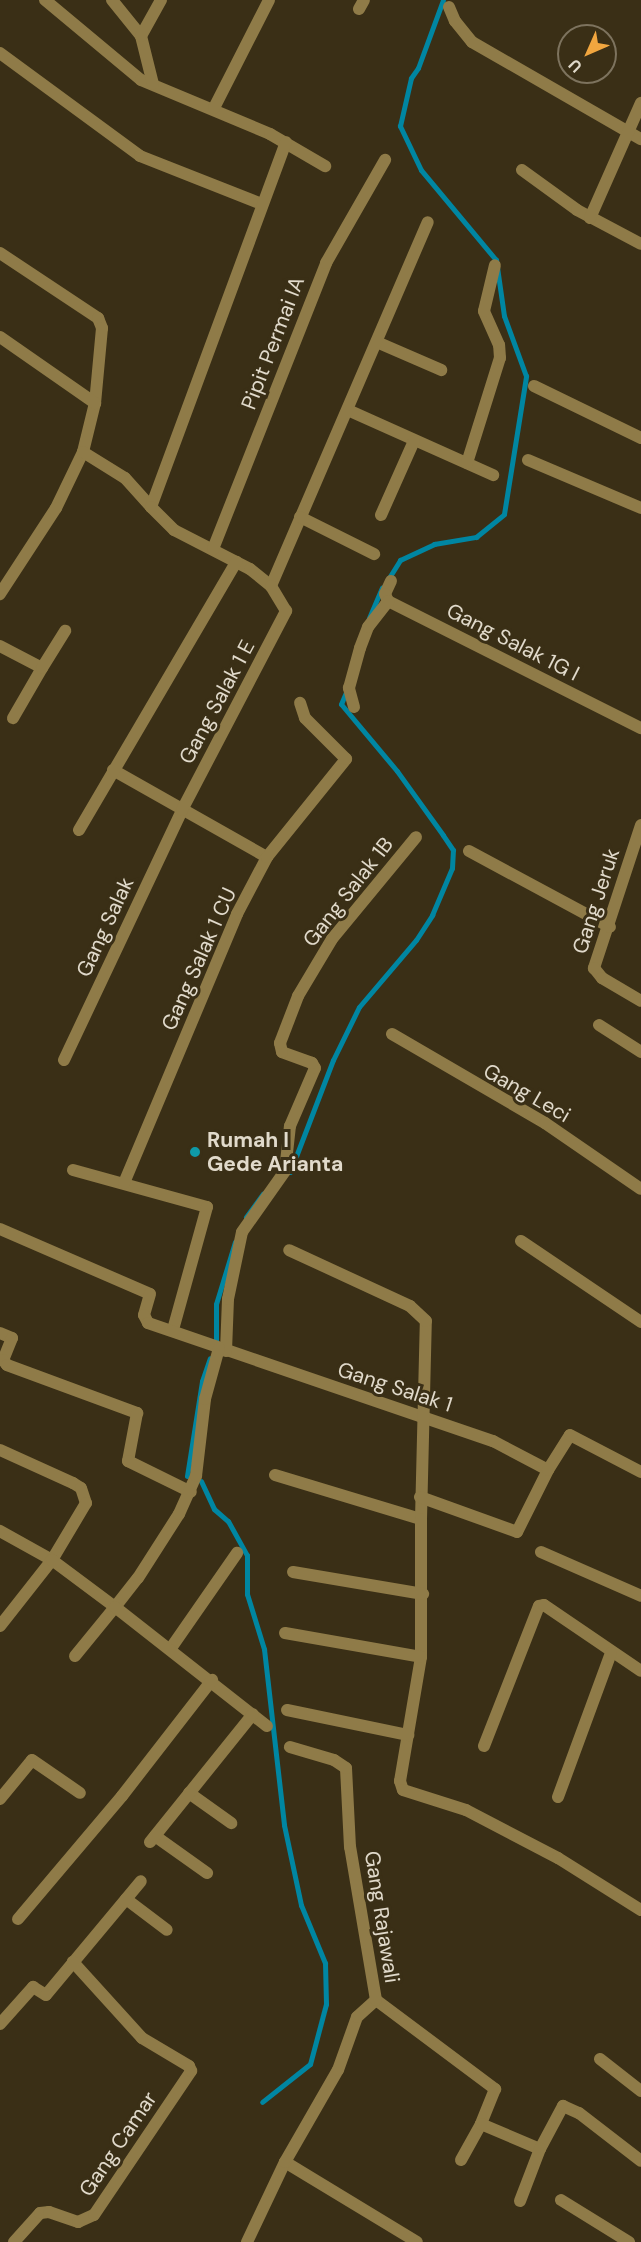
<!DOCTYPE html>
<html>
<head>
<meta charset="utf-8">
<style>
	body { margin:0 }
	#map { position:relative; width:641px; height:2242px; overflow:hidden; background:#3a2f16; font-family:"DM Sans",sans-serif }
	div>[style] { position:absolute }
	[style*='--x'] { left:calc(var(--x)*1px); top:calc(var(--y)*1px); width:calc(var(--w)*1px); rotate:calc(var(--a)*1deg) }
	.stream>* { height:5px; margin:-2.5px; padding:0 2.5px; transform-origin:2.5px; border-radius:2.5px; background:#0086a2 }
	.minor>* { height:12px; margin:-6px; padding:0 6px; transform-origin:6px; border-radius:6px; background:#8f7b48 }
	.dots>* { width:16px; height:16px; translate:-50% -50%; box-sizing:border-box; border:3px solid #3a2f16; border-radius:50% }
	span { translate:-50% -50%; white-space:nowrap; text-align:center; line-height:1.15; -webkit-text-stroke:6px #3a2f16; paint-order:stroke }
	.street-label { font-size:21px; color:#e1dacb }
	.poi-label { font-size:21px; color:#e1dacb; font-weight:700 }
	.left { translate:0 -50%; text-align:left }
	.north { position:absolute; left:557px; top:24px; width:60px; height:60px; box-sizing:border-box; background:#3a2f16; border:2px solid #7d735e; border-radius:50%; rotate:225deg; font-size:16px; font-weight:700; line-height:24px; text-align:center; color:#e1dacb }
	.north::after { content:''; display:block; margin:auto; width:21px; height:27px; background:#f1a63f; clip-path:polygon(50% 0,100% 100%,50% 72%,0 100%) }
</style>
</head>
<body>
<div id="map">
	<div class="stream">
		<i style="--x:387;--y:581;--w:25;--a:-58"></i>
		<i style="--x:400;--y:560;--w:38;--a:-25"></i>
		<i style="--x:434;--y:544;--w:43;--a:-9.5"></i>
		<i style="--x:476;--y:537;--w:36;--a:-39"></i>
		<i style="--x:504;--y:514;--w:140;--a:-80.9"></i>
		<i style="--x:526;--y:376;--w:64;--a:-110.1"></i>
		<i style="--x:504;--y:316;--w:57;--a:-98.1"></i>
		<i style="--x:496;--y:260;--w:117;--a:-129.8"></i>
		<i style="--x:421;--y:170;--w:49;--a:-115.5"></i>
		<i style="--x:400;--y:126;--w:49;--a:-77.1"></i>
		<i style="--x:411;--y:78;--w:12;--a:-55"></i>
		<i style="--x:418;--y:68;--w:72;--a:-69.8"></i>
		<i style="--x:369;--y:618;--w:33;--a:-67"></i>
		<i style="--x:290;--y:1172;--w:120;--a:-69"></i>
		<i style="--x:333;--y:1060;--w:59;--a:-63.9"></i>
		<i style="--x:359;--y:1007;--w:88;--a:-49.6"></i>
		<i style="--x:416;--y:940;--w:30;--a:-57"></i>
		<i style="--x:432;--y:915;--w:51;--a:-66.9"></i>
		<i style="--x:452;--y:868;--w:18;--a:-87"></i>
		<i style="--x:453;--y:850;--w:18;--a:-124"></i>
		<i style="--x:443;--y:835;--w:79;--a:-125.7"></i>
		<i style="--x:397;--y:771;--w:87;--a:-129.9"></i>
		<i style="--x:341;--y:704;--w:15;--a:-67"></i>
		<i style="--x:246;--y:1217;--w:29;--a:-54"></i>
		<i style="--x:216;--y:1342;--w:38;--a:-90"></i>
		<i style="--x:216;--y:1304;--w:65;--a:-73"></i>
		<i style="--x:187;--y:1476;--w:96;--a:-81"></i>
		<i style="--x:202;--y:1381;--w:24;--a:-71"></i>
		<i style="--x:201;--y:1481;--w:31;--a:65"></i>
		<i style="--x:214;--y:1509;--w:18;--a:41"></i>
		<i style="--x:228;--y:1521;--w:39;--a:61"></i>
		<i style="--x:247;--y:1555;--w:39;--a:90"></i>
		<i style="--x:247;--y:1594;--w:58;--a:72.8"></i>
		<i style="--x:264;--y:1649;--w:177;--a:83.5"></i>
		<i style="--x:284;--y:1825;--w:82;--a:78"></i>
		<i style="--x:301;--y:1905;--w:63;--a:67.5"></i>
		<i style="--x:325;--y:1963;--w:41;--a:88.6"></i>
		<i style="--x:326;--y:2004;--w:62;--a:104.9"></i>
		<i style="--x:310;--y:2064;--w:61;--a:141.6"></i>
	</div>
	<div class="minor">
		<i style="--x:45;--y:0;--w:125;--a:39.8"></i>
		<i style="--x:141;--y:80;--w:140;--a:22.7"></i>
		<i style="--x:270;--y:134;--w:64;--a:30.2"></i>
		<i style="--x:112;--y:0;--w:46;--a:51.1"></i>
		<i style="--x:141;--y:36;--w:49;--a:76"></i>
		<i style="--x:449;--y:7;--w:15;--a:67"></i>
		<i style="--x:455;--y:21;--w:27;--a:51"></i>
		<i style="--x:472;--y:42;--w:195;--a:29.9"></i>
		<i style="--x:359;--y:9;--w:10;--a:-61"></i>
		<i style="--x:141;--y:36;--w:41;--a:-60.9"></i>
		<i style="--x:0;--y:53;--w:174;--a:36.3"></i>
		<i style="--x:140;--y:156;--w:131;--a:21.5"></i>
		<i style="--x:214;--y:108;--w:121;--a:-63"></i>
		<i style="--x:522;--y:170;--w:68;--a:36"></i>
		<i style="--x:577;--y:210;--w:72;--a:28"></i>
		<i style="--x:590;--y:218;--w:126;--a:-66.1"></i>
		<i style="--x:0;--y:253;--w:118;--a:33.6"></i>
		<i style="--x:98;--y:318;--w:11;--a:68"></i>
		<i style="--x:102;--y:328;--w:75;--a:95.3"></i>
		<i style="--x:95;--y:403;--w:50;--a:103.8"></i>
		<i style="--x:83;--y:452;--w:62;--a:115.7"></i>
		<i style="--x:56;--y:508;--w:103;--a:123.1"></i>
		<i style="--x:0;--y:337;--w:116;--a:34.8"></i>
		<i style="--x:379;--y:343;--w:68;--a:23.5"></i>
		<i style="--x:534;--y:386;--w:119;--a:25.9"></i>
		<i style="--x:350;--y:411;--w:157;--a:24.1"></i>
		<i style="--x:83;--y:452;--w:49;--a:31.8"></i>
		<i style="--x:125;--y:478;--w:39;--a:48"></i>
		<i style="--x:151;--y:507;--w:389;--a:-69.7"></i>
		<i style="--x:528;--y:460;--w:123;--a:23"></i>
		<i style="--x:467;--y:463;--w:110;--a:-72.6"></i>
		<i style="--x:500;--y:358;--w:13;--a:-94"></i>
		<i style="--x:499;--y:345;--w:37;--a:-114"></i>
		<i style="--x:484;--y:311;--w:47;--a:-76.6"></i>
		<i style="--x:151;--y:507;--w:33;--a:45"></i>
		<i style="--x:174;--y:530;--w:85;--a:27.2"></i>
		<i style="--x:250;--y:569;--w:27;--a:39"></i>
		<i style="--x:271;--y:586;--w:396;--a:-66.7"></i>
		<i style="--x:381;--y:515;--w:81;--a:-66"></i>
		<i style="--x:300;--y:517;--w:83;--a:26.6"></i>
		<i style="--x:213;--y:549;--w:308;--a:-68.4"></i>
		<i style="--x:326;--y:263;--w:119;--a:-60.2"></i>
		<i style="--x:391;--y:581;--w:14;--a:115"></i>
		<i style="--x:385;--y:594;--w:8;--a:67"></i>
		<i style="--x:388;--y:601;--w:283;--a:26.7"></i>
		<i style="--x:0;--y:646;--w:47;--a:27.6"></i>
		<i style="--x:42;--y:668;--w:58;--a:120.1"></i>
		<i style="--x:42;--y:668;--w:44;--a:-58.1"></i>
		<i style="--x:354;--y:707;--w:20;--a:-105"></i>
		<i style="--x:349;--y:688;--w:41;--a:-74.6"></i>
		<i style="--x:360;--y:648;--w:22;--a:-69"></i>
		<i style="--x:368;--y:627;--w:33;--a:-52"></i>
		<i style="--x:113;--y:770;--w:177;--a:29.5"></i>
		<i style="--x:641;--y:825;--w:151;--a:108.2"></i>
		<i style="--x:594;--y:968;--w:13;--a:51"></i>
		<i style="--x:602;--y:978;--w:45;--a:30.5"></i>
		<i style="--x:79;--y:830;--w:311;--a:-59.6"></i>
		<i style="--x:469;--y:851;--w:160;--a:28.3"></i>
		<i style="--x:599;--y:1025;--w:50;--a:32.7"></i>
		<i style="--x:392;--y:1034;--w:177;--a:30.2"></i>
		<i style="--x:545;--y:1123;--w:116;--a:34.5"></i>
		<i style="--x:64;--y:1060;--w:276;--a:-64.7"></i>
		<i style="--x:182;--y:810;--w:225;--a:-62.4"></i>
		<i style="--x:286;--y:611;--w:29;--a:-121"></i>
		<i style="--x:73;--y:1170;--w:139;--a:15.4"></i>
		<i style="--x:207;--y:1207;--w:128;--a:105.5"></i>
		<i style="--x:124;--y:1183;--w:292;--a:-67.2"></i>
		<i style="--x:237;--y:914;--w:64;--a:-62.2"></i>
		<i style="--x:267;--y:857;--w:126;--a:-51.1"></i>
		<i style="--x:346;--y:759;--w:58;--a:-135"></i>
		<i style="--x:305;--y:718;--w:16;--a:-108"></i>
		<i style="--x:0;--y:1229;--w:163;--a:23.4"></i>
		<i style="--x:150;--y:1294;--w:22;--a:106"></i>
		<i style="--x:144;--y:1315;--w:9;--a:63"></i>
		<i style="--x:148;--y:1323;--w:365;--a:18.9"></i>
		<i style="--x:493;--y:1441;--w:62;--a:27.8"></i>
		<i style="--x:521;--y:1241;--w:145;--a:34"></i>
		<i style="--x:0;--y:1333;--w:13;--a:23"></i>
		<i style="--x:12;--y:1338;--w:24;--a:112"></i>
		<i style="--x:3;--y:1360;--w:6;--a:51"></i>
		<i style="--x:7;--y:1365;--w:139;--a:20.3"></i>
		<i style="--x:137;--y:1413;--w:49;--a:100.6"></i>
		<i style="--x:128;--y:1461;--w:70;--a:26.2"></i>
		<i style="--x:226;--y:1351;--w:52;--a:-87.8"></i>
		<i style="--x:228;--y:1299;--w:68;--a:-78.2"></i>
		<i style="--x:242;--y:1232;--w:75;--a:-54.8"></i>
		<i style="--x:285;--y:1171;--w:45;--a:-83.7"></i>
		<i style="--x:290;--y:1126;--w:63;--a:-66.7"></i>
		<i style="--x:315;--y:1068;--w:6;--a:-121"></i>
		<i style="--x:312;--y:1063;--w:32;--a:-160"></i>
		<i style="--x:282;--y:1052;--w:9;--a:-103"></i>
		<i style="--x:280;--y:1043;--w:50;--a:-69"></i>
		<i style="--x:298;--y:996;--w:66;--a:-59.2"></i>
		<i style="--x:332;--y:939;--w:132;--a:-50.5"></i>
		<i style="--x:0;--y:1450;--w:80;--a:24.3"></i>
		<i style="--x:73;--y:1483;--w:9;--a:32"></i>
		<i style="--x:81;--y:1488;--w:16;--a:72"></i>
		<i style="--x:86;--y:1503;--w:66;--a:120.8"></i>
		<i style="--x:52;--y:1560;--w:60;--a:-150.9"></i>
		<i style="--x:275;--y:1475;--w:152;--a:16.8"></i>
		<i style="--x:421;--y:1519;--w:198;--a:-88.6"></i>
		<i style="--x:426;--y:1321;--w:22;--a:-137"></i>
		<i style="--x:410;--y:1306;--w:133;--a:-155.2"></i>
		<i style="--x:420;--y:1497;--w:103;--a:19.8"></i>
		<i style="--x:517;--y:1532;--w:69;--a:-63.4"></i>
		<i style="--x:548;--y:1470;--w:41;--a:-57.8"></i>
		<i style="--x:570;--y:1435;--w:80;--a:27.5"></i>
		<i style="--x:421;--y:1519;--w:138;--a:90"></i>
		<i style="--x:421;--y:1657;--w:126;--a:99.6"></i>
		<i style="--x:400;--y:1781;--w:9;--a:72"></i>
		<i style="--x:403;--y:1790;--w:66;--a:17.6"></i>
		<i style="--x:466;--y:1810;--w:104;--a:27.6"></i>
		<i style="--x:558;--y:1858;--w:98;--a:32.1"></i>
		<i style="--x:541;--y:1552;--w:109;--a:23.7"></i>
		<i style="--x:293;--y:1572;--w:132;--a:9.6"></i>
		<i style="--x:0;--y:1626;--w:84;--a:-51.8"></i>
		<i style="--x:52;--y:1560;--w:79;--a:36.7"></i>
		<i style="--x:115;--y:1607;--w:37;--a:-52"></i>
		<i style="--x:138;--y:1578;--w:76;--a:-57.4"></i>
		<i style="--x:179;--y:1514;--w:42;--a:-65.9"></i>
		<i style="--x:196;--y:1476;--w:78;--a:-83.3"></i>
		<i style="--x:205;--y:1399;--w:53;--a:-74.6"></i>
		<i style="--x:285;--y:1633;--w:138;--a:10"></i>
		<i style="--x:171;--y:1648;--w:116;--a:-55.2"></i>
		<i style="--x:75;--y:1656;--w:63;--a:-50.8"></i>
		<i style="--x:115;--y:1607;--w:193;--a:38.1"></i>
		<i style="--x:287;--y:1710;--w:124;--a:11.7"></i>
		<i style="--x:484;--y:1746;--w:150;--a:-68.6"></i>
		<i style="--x:539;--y:1606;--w:5;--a:-11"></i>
		<i style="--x:544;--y:1605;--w:117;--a:34.2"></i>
		<i style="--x:189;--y:1793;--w:52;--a:35.5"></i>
		<i style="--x:558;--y:1797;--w:153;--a:-69.8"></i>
		<i style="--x:0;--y:1799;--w:50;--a:-50.6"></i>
		<i style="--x:32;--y:1760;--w:58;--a:34.5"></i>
		<i style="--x:155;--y:1836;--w:64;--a:35.4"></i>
		<i style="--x:150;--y:1842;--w:164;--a:-51.2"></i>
		<i style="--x:126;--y:1899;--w:51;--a:37.1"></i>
		<i style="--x:18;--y:1919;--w:161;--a:-49.8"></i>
		<i style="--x:122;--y:1796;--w:147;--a:-52.2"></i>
		<i style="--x:376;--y:2000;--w:149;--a:36.8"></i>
		<i style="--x:495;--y:2089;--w:38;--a:112"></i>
		<i style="--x:0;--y:2024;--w:50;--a:-48.3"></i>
		<i style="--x:33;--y:1987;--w:15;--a:32"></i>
		<i style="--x:46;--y:1995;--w:148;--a:-50.2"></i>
		<i style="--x:600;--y:2059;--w:52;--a:38"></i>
		<i style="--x:461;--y:2160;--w:41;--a:-60.9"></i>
		<i style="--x:481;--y:2124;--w:64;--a:23"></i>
		<i style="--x:540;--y:2149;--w:49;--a:-61.9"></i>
		<i style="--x:563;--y:2106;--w:17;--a:24"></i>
		<i style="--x:579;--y:2113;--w:78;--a:37.7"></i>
		<i style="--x:285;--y:2162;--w:154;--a:31.2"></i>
		<i style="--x:561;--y:2200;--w:80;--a:31.7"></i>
		<i style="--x:520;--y:2201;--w:56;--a:-69"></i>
		<i style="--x:14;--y:2242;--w:39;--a:-48"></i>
		<i style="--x:40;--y:2213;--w:9;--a:-6"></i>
		<i style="--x:49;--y:2212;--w:31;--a:19"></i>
		<i style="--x:78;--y:2222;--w:17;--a:-24"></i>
		<i style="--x:94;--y:2215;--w:174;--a:-56"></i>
		<i style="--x:191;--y:2071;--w:5;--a:-112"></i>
		<i style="--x:189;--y:2066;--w:55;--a:-149.2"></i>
		<i style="--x:142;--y:2038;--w:103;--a:-132.2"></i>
		<i style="--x:247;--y:2242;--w:89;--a:-64.6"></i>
		<i style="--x:285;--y:2162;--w:106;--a:-60.1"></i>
		<i style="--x:338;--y:2070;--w:56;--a:-70.3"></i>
		<i style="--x:357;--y:2017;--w:25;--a:-42"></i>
		<i style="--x:376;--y:2000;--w:155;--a:-99.6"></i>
		<i style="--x:350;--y:1847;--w:79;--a:-92.9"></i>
		<i style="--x:346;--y:1768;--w:14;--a:-146"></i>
		<i style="--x:334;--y:1760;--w:46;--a:-163.5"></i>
	</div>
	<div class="dots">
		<i style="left:195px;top:1152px;background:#0f9aa8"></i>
	</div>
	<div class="street-label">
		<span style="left:273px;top:343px;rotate:-69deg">Pipit Permai IA</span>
		<span style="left:513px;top:642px;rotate:27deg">Gang Salak 1G I</span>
		<span style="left:217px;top:702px;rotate:-62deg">Gang Salak 1 E</span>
		<span style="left:348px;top:892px;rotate:-52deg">Gang Salak 1B</span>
		<span style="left:596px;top:901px;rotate:-72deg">Gang Jeruk</span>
		<span style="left:105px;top:927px;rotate:-65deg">Gang Salak</span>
		<span style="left:199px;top:959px;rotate:-66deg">Gang Salak 1 CU</span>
		<span style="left:527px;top:1093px;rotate:30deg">Gang Leci</span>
		<span style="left:395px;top:1387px;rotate:18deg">Gang Salak 1</span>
		<span style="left:382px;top:1917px;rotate:81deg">Gang Rajawali</span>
		<span style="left:118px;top:2144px;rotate:-56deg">Gang Camar</span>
	</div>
	<div class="poi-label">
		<span class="left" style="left:207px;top:1152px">Rumah I<br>Gede Arianta</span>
	</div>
	<div class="north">U</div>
</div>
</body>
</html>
